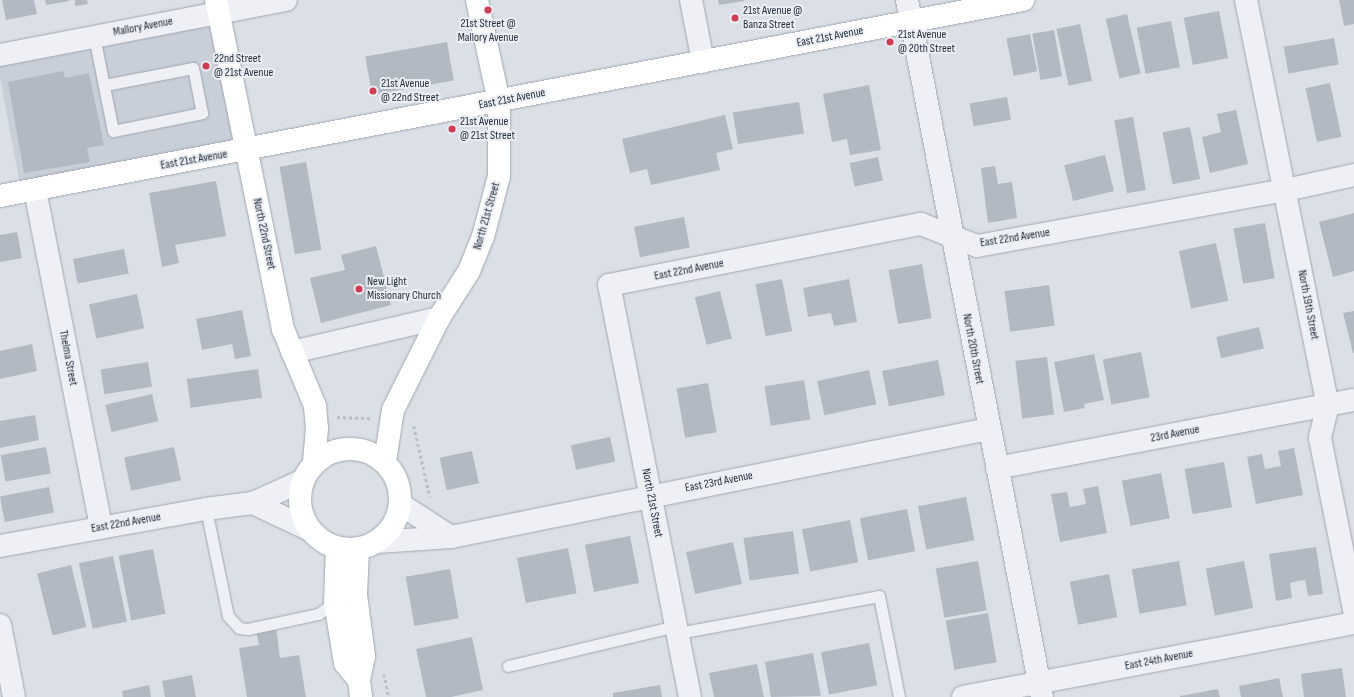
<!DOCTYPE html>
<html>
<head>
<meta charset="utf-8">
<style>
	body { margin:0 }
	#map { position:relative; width:1354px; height:697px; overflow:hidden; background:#dbe0e7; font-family:"Sofia Sans Condensed",sans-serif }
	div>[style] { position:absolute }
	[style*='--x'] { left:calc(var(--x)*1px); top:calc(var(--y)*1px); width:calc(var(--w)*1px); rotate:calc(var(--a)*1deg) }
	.built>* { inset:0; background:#c9cfd9 }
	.building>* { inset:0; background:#b2b9c3; transform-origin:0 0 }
	.path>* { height:2.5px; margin-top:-1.25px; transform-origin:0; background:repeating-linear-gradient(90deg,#babec5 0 3px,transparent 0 6px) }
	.roads { filter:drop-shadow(0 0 1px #a1a7b1) drop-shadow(0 0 1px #a1a7b1) }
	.lane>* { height:11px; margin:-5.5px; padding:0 5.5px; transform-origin:5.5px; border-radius:5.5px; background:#eef0f5 }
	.street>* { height:22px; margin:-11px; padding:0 11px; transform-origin:11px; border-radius:11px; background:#eef0f5 }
	.secondary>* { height:22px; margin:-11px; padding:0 11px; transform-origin:11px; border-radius:11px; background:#fff }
	.secondary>.ring { margin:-11px; padding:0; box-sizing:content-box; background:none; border:22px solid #fff; border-radius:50% }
	.dots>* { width:11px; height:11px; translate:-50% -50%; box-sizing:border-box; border:2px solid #ebeff4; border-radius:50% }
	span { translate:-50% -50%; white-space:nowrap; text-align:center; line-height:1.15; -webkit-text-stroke:4px #ebeff4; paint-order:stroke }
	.poi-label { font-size:12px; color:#252e3d }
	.left { translate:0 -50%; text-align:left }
	.street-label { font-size:12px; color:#252e3d }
</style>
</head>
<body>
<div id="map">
	<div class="built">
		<i style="clip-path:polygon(221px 16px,244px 151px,21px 190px,0 78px,0 56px)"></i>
	</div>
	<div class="building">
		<i style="clip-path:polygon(2px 0,34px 0,37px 14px,6px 20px)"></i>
		<i style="clip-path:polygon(45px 0,69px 0,69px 1px,46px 5px)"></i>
		<i style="clip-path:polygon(75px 0,87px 0,88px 4px,75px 6px)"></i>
		<i style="clip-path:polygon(718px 0,744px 0,744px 1px,719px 5px)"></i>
		<i style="clip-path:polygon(1339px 0,1354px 0,1354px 24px,1344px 26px)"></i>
		<i style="left:1219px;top:11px;width:48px;height:36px;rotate:79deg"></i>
		<i style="left:1127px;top:14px;width:61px;height:22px;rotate:77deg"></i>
		<i style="left:1171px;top:21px;width:47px;height:35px;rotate:79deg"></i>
		<i style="left:1080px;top:24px;width:58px;height:24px;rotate:78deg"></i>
		<i style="left:1054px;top:30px;width:47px;height:22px;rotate:80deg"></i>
		<i style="left:1030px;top:34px;width:38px;height:24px;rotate:79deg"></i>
		<i style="left:1334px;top:38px;width:27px;height:51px;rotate:80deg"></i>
		<i style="left:447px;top:42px;width:39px;height:83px;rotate:80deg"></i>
		<i style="clip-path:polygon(63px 71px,65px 78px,89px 73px,104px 145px,87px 148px,90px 162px,24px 173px,8px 82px)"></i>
		<i style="left:1330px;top:83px;width:55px;height:25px;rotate:78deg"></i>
		<i style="clip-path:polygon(869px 85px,881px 150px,850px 155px,847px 139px,832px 142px,823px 94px)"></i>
		<i style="left:1007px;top:97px;width:23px;height:38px;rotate:80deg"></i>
		<i style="left:799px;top:102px;width:32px;height:67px;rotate:81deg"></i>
		<i style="clip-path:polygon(1236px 110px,1248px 164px,1210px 173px,1202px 137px,1221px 132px,1217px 114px)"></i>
		<i style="clip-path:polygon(725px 115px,733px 149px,716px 153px,720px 170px,651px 185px,647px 169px,630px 173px,622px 139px)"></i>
		<i style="left:1133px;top:117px;width:74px;height:19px;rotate:80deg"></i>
		<i style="left:1190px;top:127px;width:53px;height:28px;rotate:79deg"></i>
		<i style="left:1105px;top:155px;width:37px;height:42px;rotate:76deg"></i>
		<i style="left:878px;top:157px;width:24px;height:29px;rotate:78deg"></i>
		<i style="left:306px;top:162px;width:89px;height:27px;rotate:80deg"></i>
		<i style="clip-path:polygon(995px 166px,998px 184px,1012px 182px,1017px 218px,988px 223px,981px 168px)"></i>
		<i style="clip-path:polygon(216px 181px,226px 236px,175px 245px,179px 263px,162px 267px,149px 193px)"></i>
		<i style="clip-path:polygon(1354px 213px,1354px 271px,1333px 277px,1319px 222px)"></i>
		<i style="left:684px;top:217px;width:31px;height:51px;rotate:79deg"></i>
		<i style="left:1265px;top:223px;width:56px;height:32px;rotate:80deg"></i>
		<i style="clip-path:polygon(17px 232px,22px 258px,0 262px,0 235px)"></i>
		<i style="left:1216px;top:243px;width:59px;height:38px;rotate:78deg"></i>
		<i style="clip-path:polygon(376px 246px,391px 305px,321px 323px,310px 278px,345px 270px,341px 255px)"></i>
		<i style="left:124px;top:249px;width:25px;height:52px;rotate:79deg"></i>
		<i style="left:922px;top:264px;width:55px;height:34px;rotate:80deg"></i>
		<i style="left:782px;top:279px;width:53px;height:27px;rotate:79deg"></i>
		<i style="clip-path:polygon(849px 279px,857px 322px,834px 326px,831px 313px,808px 317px,803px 288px)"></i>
		<i style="left:1049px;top:285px;width:41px;height:45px;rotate:82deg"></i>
		<i style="left:720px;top:291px;width:49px;height:26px;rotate:76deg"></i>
		<i style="left:137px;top:294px;width:35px;height:49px;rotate:78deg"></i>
		<i style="clip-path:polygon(242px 310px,251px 356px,235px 359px,232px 344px,202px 350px,196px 319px)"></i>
		<i style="clip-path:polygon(1354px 311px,1354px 353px,1353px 353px,1343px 313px)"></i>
		<i style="left:1259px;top:327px;width:22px;height:44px;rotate:77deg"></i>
		<i style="clip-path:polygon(32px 344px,37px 371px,0 379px,0 351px)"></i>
		<i style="left:1141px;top:352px;width:46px;height:39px;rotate:79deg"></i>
		<i style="clip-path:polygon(1094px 354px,1104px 400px,1084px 404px,1085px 408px,1064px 412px,1054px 362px)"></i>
		<i style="left:1047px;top:357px;width:58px;height:32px;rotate:83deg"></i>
		<i style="left:938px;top:360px;width:36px;height:57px;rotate:79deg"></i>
		<i style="left:148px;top:362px;width:25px;height:48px;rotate:81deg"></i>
		<i style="left:258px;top:369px;width:29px;height:72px;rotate:82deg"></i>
		<i style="left:869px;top:370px;width:35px;height:53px;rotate:78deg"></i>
		<i style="left:804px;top:380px;width:40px;height:40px;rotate:81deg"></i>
		<i style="left:708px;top:383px;width:50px;height:32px;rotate:80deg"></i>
		<i style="left:152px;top:394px;width:28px;height:48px;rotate:77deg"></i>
		<i style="clip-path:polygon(35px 415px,39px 440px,0 448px,0 421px)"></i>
		<i style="left:610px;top:437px;width:25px;height:40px;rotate:78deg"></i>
		<i style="left:46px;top:447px;width:27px;height:46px;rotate:80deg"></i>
		<i style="left:174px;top:447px;width:34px;height:51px;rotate:78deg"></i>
		<i style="clip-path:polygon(1294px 448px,1303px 495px,1256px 504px,1247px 457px,1262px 454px,1265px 469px,1281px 466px,1278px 451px)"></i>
		<i style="left:472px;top:451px;width:33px;height:33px;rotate:78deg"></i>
		<i style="left:1224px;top:462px;width:46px;height:40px;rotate:80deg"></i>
		<i style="left:1161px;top:473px;width:46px;height:40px;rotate:79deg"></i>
		<i style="clip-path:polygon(1098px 486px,1107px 533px,1060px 542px,1051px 494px,1067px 492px,1070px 507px,1086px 504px,1083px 489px)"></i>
		<i style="left:49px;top:487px;width:26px;height:50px;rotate:79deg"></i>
		<i style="left:966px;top:497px;width:44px;height:49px;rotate:79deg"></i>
		<i style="left:907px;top:509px;width:43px;height:48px;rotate:79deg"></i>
		<i style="left:850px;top:520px;width:43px;height:49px;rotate:79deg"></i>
		<i style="left:793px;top:531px;width:43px;height:50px;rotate:82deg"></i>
		<i style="left:630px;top:536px;width:48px;height:46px;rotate:79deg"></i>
		<i style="left:733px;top:542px;width:43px;height:48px;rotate:78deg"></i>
		<i style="clip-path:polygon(1316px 547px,1323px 594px,1308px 596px,1305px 580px,1298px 581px,1290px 583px,1292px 598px,1276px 601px,1269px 554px)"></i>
		<i style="left:568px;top:548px;width:46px;height:52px;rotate:79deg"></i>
		<i style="left:153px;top:549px;width:66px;height:35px;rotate:79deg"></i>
		<i style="left:113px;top:556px;width:67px;height:35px;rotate:78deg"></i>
		<i style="left:978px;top:561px;width:50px;height:43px;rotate:80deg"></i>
		<i style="left:1179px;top:561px;width:45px;height:48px;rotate:80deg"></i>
		<i style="left:1244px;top:561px;width:48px;height:39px;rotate:79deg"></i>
		<i style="left:71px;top:565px;width:64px;height:35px;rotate:76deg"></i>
		<i style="left:450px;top:569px;width:50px;height:45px;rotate:80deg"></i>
		<i style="left:1109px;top:574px;width:44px;height:40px;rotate:79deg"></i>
		<i style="left:988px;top:613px;width:50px;height:43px;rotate:80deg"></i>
		<i style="clip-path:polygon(276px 627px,280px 658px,299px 655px,306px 697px,247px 697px,239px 648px,259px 645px,256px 630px)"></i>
		<i style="clip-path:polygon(472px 637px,483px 690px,451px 697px,426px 697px,416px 649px)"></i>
		<i style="left:869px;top:643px;width:43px;height:49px;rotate:79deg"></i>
		<i style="clip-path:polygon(813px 653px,821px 696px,771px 697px,765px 662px)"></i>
		<i style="clip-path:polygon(757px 664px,764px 697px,714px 697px,709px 673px)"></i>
		<i style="clip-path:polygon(1342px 668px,1346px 697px,1304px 697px,1301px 674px)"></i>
		<i style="clip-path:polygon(192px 675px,196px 697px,165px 697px,162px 681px)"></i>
		<i style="clip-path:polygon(1279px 678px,1283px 697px,1241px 697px,1239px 686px)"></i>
		<i style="clip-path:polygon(149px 685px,151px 697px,123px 697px,122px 691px)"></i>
		<i style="clip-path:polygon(660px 685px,662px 697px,613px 697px,613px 693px)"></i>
		<i style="clip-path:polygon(1218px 689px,1220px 697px,1180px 697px,1180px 696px)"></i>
	</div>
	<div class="path">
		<i style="--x:337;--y:417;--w:33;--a:2"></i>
		<i style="--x:414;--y:426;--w:73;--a:77.3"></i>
		<i style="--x:384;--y:674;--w:24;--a:78"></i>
	</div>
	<div class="roads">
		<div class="lane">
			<i style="--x:94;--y:36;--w:97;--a:78.7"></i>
			<i style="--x:113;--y:131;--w:91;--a:-11.4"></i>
			<i style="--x:202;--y:113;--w:46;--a:-101.3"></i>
			<i style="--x:193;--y:68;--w:90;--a:169.1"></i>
			<i style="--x:206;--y:509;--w:109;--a:78.4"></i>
			<i style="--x:228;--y:616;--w:16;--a:47"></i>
			<i style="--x:239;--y:628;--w:9;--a:6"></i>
			<i style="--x:248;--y:629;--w:72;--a:-12.1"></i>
			<i style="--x:318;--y:614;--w:21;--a:-35"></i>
			<i style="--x:678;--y:633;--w:204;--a:-10.4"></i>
			<i style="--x:879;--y:596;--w:103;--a:78.8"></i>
			<i style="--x:508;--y:666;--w:173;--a:-13.4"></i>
		</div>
		<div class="street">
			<i style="--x:691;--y:0;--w:63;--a:79"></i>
			<i style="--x:907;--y:0;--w:710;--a:79.04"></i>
			<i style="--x:1246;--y:0;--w:413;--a:78.6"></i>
			<i style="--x:1328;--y:405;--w:34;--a:104"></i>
			<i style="--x:1320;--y:438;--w:175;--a:78.8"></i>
			<i style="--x:0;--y:55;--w:291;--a:-10.9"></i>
			<i style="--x:35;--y:190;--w:343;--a:78.9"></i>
			<i style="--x:292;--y:352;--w:151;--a:-13"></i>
			<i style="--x:997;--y:468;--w:363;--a:-10.8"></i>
			<i style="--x:253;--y:503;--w:61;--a:25.3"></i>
			<i style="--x:400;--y:504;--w:61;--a:32.9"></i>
			<i style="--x:377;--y:542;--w:74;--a:-3.9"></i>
			<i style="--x:451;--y:537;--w:548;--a:-11.37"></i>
			<i style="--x:0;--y:546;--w:209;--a:-10.2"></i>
			<i style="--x:206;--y:509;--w:47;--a:-7.3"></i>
			<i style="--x:253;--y:503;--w:54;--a:-24.2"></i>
			<i style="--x:0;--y:625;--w:73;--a:79"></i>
			<i style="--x:690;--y:697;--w:420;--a:-101.1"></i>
			<i style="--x:609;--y:285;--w:318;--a:-11.1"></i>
			<i style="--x:921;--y:224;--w:60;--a:21.4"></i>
			<i style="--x:977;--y:246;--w:314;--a:-10.3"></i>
			<i style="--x:1286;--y:190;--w:70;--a:-12.4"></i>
			<i style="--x:963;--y:697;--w:398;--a:-10.7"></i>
		</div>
		<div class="secondary">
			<i style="--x:216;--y:0;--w:336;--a:78.5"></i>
			<i style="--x:283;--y:329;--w:83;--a:67.4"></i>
			<i style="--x:315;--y:406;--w:22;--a:85"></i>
			<i style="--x:317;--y:428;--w:36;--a:95"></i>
			<i style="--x:0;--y:196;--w:1042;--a:-10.85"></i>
			<i class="ring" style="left:300px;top:449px;width:78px;height:78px"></i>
			<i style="--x:385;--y:461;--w:52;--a:-81.1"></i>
			<i style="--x:393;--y:410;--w:103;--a:-63.4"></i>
			<i style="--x:439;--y:318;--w:56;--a:-57.4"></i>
			<i style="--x:469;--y:271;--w:37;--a:-68"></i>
			<i style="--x:483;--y:237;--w:63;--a:-75.3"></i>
			<i style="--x:499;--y:176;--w:74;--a:-90"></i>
			<i style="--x:499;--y:102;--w:104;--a:-102.2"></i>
			<i style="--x:337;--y:548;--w:54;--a:92.1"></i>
			<i style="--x:335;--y:602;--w:62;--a:80.7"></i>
			<i style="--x:345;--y:663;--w:22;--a:51"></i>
			<i style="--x:358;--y:549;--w:46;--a:92.5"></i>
			<i style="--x:356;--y:595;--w:62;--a:82.5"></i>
			<i style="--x:364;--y:656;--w:25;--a:102"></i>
			<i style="--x:359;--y:680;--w:17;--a:83"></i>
		</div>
	</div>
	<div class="dots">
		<i style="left:488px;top:10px;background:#d33951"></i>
		<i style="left:735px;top:18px;background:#d33951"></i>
		<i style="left:890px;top:42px;background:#d33951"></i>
		<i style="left:206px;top:66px;background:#d33951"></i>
		<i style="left:373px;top:91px;background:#d33951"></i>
		<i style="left:452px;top:129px;background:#d33951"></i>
		<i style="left:359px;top:289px;background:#d33951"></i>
	</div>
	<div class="poi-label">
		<span class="left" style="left:743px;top:18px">21st Avenue @<br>Banza Street</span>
		<span style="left:488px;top:31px">21st Street @<br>Mallory Avenue</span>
		<span class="left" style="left:898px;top:42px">21st Avenue<br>@ 20th Street</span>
		<span class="left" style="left:214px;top:66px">22nd Street<br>@ 21st Avenue</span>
		<span class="left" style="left:381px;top:91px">21st Avenue<br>@ 22nd Street</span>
		<span class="left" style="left:460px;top:129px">21st Avenue<br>@ 21st Street</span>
		<span class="left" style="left:367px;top:289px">New Light<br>Missionary Church</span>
	</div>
	<div class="street-label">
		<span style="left:143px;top:27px;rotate:-11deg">Mallory Avenue</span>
		<span style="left:830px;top:37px;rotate:-11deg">East 21st Avenue</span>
		<span style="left:512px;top:99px;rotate:-11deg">East 21st Avenue</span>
		<span style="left:194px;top:160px;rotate:-10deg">East 21st Avenue</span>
		<span style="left:487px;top:216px;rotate:-74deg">North 21st Street</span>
		<span style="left:264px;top:234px;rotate:78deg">North 22nd Street</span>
		<span style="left:1015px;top:238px;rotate:-9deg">East 22nd Avenue</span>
		<span style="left:689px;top:270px;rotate:-11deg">East 22nd Avenue</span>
		<span style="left:1308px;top:305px;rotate:79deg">North 19th Street</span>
		<span style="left:973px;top:349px;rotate:79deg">North 20th Street</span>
		<span style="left:68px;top:358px;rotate:79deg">Thelma Street</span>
		<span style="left:1175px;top:434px;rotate:-11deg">23rd Avenue</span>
		<span style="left:719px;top:482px;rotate:-11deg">East 23rd Avenue</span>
		<span style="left:652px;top:503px;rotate:79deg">North 21st Street</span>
		<span style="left:126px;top:523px;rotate:-10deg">East 22nd Avenue</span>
		<span style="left:1159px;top:660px;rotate:-11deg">East 24th Avenue</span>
	</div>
</div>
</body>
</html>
